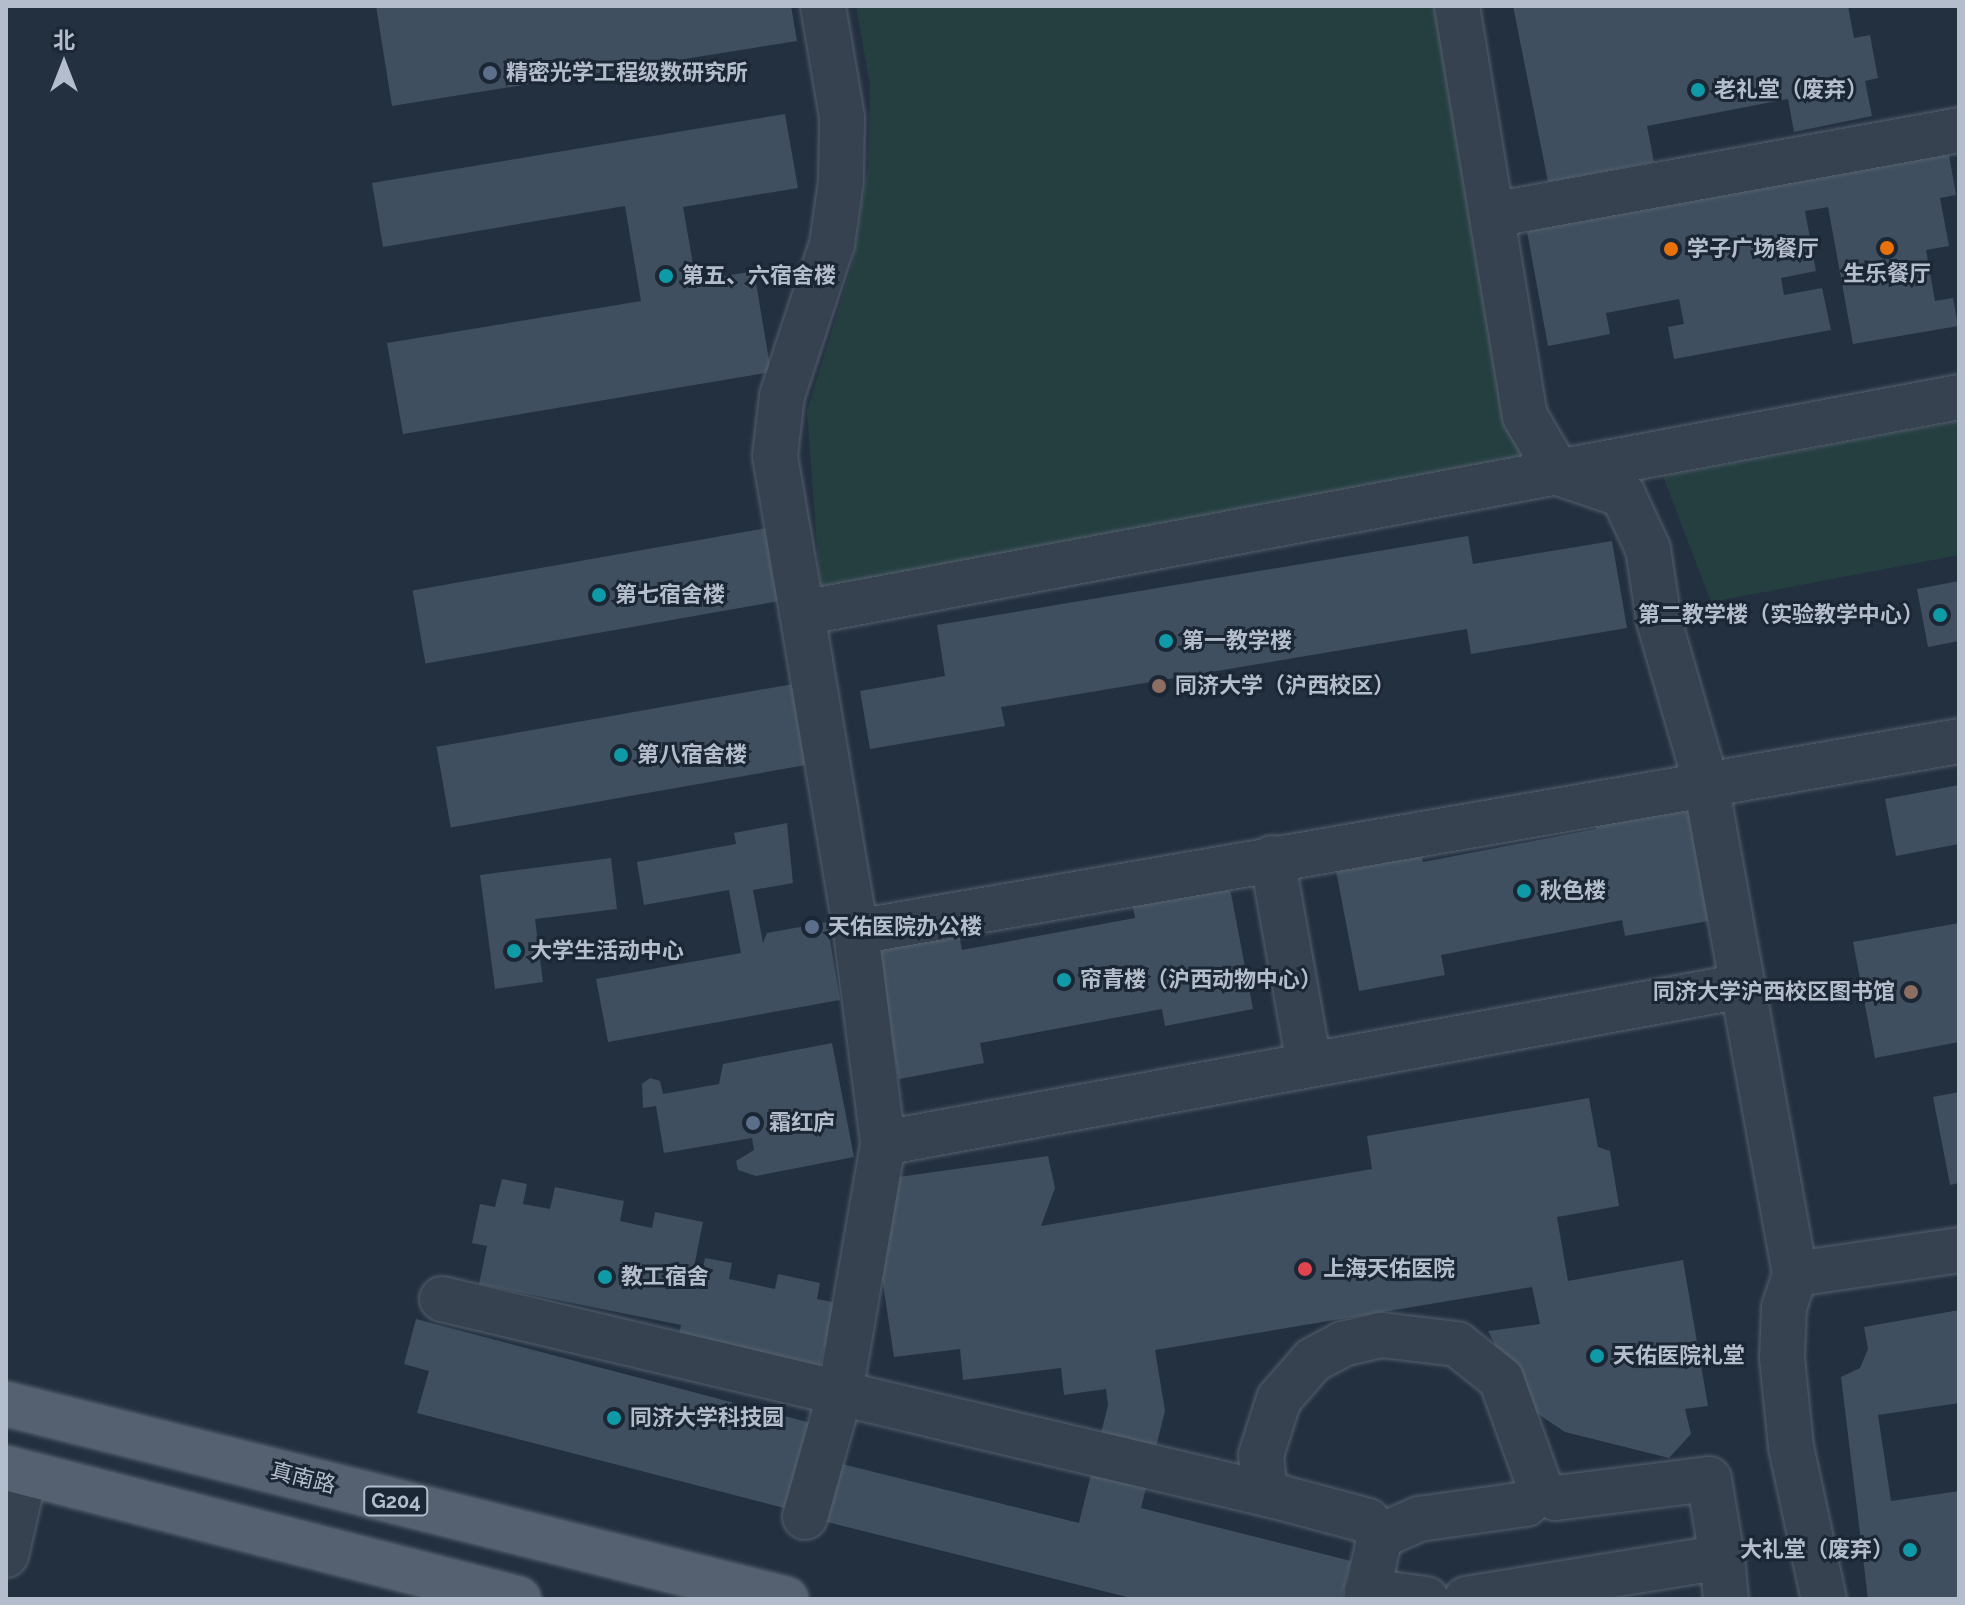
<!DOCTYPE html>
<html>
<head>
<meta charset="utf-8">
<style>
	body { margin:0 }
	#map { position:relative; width:1965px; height:1605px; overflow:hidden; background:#233040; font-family:Raleway,"Noto Sans SC",sans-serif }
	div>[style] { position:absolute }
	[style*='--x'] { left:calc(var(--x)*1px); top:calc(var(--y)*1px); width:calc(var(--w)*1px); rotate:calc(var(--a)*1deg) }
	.green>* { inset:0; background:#253f41 }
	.building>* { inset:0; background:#3f4f5f; transform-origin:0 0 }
	.roads { filter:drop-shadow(0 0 2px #55606e) drop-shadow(0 0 2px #55606e) }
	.minor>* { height:44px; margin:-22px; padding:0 22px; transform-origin:22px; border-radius:22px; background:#374250 }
	.major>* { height:44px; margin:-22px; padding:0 22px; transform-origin:22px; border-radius:22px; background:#556170 }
	.dots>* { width:22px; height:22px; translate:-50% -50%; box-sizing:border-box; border:4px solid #1c2735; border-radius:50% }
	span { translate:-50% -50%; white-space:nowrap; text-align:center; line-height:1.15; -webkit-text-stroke:6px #1c2735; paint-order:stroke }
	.shield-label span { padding:2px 6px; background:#1c2735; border:2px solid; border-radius:6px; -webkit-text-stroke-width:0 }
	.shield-label { font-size:20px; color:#b3bdcb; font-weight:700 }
	.poi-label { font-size:22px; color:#b3bdcb; font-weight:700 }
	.left { translate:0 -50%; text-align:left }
	.right { translate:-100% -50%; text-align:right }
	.street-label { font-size:22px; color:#b3bdcb }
	.frame { position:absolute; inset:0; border:8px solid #b3bdcb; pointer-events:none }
	.north { position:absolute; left:24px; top:24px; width:80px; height:80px; -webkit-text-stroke:6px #1c2735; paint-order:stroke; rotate:0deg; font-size:22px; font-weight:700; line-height:32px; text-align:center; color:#b3bdcb }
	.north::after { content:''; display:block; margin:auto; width:28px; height:36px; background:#b3bdcb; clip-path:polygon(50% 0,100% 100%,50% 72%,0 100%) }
</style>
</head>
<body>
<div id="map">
	<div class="green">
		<i style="clip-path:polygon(856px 6px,1438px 6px,1520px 456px,820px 587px,807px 411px,852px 265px,868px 167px,870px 85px)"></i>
		<i style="clip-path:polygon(1959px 421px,1959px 555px,1711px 602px,1663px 476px)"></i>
	</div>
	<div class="building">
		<i style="clip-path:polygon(376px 6px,791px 6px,797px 41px,392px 106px)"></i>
		<i style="clip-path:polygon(1513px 6px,1848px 6px,1854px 38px,1870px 35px,1878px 78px,1865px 81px,1872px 116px,1794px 132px,1788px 99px,1647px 126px,1654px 162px,1548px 182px)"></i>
		<i style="clip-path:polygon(785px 114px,798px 188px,683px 207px,696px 281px,754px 271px,771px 372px,403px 434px,387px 343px,641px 301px,625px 206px,383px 247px,372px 183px)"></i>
		<i style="clip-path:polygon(1948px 149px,1956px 195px,1940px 198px,1949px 246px,1926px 250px,1935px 301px,1953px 298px,1958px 326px,1853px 344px,1828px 207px,1805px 211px,1816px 271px,1781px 278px,1784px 295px,1822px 288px,1831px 330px,1674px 359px,1668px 327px,1684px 324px,1679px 299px,1606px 313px,1610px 334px,1548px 346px,1526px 226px)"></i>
		<i style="left:773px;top:527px;width:74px;height:366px;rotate:80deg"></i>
		<i style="clip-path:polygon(1468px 536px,1473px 564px,1612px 541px,1627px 628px,1471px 654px,1467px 629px,1001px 707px,1005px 726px,870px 749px,860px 691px,945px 676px,937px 625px)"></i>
		<i style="clip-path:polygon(1959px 581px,1959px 641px,1928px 647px,1917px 589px)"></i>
		<i style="left:793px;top:684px;width:82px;height:362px;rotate:80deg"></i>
		<i style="clip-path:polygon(1959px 785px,1959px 844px,1896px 856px,1885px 799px)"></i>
		<i style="clip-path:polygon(1690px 794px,1714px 920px,1625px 936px,1622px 920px,1441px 955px,1445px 975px,1359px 991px,1334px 860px,1419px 844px,1423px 862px,1596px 829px,1593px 812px)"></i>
		<i style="clip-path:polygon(787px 823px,793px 883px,753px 890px,763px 943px,767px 933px,827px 922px,840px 1000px,608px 1042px,596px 979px,741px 953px,729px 890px,644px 905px,637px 862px,736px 844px,734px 833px)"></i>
		<i style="clip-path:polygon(611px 858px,617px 909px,535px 919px,543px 982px,495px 989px,480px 875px)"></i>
		<i style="clip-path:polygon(1229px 883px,1253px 1009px,1165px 1026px,1162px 1009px,980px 1043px,984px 1063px,899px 1079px,874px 949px,959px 933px,962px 950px,1135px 918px,1132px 901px)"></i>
		<i style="clip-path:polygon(1959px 923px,1959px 1042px,1875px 1058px,1853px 942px)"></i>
		<i style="clip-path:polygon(832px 1043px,854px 1157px,756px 1176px,738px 1170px,736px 1161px,754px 1150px,752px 1138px,664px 1153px,656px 1106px,643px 1108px,642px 1084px,650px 1078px,660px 1081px,663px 1094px,719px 1084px,723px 1064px)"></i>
		<i style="clip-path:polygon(1959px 1092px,1959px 1183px,1950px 1185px,1933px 1097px)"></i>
		<i style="clip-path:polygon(1589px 1098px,1598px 1147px,1610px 1151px,1619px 1206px,1557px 1217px,1568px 1281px,1683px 1260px,1708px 1406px,1685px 1409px,1691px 1434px,1669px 1458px,1565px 1432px,1526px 1406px,1488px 1331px,1540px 1324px,1532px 1287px,1155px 1350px,1165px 1411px,1141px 1508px,1351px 1561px,1341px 1599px,1135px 1599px,827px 1522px,842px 1464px,1079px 1523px,1108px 1405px,1106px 1389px,1064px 1395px,1061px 1368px,963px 1380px,960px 1349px,894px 1357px,874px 1224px,884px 1179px,1048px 1156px,1055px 1188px,1041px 1226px,1372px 1169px,1367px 1136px)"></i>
		<i style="clip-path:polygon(502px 1179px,527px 1184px,523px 1204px,550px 1209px,555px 1187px,624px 1201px,620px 1221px,652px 1228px,655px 1212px,703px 1222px,693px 1272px,702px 1273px,705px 1258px,732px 1263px,729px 1279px,775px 1289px,778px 1274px,820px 1283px,817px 1299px,838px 1303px,841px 1351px,824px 1347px,817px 1379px,676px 1350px,681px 1325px,479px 1284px,487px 1246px,472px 1243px,480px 1204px,495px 1207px)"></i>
		<i style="clip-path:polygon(1959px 1310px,1959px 1403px,1878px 1415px,1891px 1501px,1959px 1491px,1959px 1599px,1868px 1599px,1841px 1377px,1860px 1368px,1868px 1349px,1864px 1327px)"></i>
		<i style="clip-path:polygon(416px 1319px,811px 1423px,788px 1509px,417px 1413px,429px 1371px,404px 1364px)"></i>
	</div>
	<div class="roads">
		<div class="minor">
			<i style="--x:823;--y:6;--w:113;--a:80.3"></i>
			<i style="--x:842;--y:117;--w:64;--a:90.9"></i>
			<i style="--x:841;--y:181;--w:64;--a:98.1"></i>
			<i style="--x:832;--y:244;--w:160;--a:108.2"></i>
			<i style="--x:782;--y:396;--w:60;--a:96.7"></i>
			<i style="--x:775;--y:456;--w:159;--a:80.2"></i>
			<i style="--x:802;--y:613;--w:1177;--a:-10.57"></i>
			<i style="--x:1457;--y:6;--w:416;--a:80.6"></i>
			<i style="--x:1525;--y:416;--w:66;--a:59.9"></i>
			<i style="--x:1558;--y:473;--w:69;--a:18.7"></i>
			<i style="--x:1623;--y:495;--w:60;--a:65.2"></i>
			<i style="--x:1648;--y:549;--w:73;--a:81.3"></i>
			<i style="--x:1659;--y:621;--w:165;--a:73.8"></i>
			<i style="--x:1705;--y:779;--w:503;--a:79.7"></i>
			<i style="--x:1795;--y:1274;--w:36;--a:108"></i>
			<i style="--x:1784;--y:1308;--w:50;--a:92.3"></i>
			<i style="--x:1782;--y:1358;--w:89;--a:84.2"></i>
			<i style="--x:1791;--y:1447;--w:156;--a:77.8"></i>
			<i style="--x:1492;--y:215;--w:475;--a:-10.3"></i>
			<i style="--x:802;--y:613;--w:324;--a:80.4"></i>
			<i style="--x:856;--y:932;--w:1119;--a:-9.82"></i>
			<i style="--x:1272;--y:858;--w:209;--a:79.8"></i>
			<i style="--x:883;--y:1143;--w:874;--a:-10.35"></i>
			<i style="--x:1795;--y:1274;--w:166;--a:-8.3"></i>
			<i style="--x:442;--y:1299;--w:856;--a:13.31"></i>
			<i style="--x:805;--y:1517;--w:129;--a:-74.2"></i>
			<i style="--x:840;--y:1393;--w:254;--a:-80.2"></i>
			<i style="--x:883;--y:1143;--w:213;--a:-97.3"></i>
			<i style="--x:6;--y:1555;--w:84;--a:-77"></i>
			<i style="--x:1722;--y:1557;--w:42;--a:84.6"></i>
			<i style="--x:1367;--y:1591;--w:60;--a:7.7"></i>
			<i style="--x:1366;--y:1599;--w:65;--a:-77.5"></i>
			<i style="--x:1380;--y:1536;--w:43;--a:-23.6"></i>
			<i style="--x:1419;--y:1519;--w:108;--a:-8"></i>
			<i style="--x:1526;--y:1504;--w:21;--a:-43"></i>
			<i style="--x:1541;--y:1490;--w:118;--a:-109.8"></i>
			<i style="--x:1501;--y:1379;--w:56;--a:-141.5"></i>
			<i style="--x:1457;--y:1344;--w:77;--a:-173.2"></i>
			<i style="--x:1381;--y:1335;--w:39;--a:167"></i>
			<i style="--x:1343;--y:1344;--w:34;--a:152"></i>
			<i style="--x:1313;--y:1360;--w:52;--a:131.1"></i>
			<i style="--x:1279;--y:1399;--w:59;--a:107.8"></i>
			<i style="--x:1261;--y:1455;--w:31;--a:84"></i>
			<i style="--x:1264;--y:1486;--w:15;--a:42"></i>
			<i style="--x:1275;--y:1496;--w:96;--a:15"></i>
			<i style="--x:1368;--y:1521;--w:19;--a:51"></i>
			<i style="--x:1466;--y:1599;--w:259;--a:-9.3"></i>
			<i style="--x:1722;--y:1557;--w:79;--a:-99.5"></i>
			<i style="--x:1709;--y:1479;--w:154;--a:172.9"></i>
			<i style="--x:1556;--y:1498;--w:17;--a:-152"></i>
		</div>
		<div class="major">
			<i style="--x:6;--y:1404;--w:804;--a:14.04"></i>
			<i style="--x:6;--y:1468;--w:529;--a:14.32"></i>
		</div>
	</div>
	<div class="dots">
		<i style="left:490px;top:73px;background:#5c6f8a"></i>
		<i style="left:1698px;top:90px;background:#0f9aa8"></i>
		<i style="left:1887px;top:248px;background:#e8710a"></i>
		<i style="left:1671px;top:249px;background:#e8710a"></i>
		<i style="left:666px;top:276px;background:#0f9aa8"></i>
		<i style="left:599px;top:595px;background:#0f9aa8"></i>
		<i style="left:1940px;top:615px;background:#0f9aa8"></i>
		<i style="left:1166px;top:641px;background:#0f9aa8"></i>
		<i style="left:1159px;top:686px;background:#8d6e63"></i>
		<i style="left:621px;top:755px;background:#0f9aa8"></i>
		<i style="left:1524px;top:891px;background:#0f9aa8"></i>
		<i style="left:812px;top:927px;background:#5c6f8a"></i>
		<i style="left:514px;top:951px;background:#0f9aa8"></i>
		<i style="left:1064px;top:980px;background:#0f9aa8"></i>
		<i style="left:1911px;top:992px;background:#8d6e63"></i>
		<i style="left:753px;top:1123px;background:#5c6f8a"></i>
		<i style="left:1305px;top:1269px;background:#e0444e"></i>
		<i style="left:605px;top:1277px;background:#0f9aa8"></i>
		<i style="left:1597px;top:1356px;background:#0f9aa8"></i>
		<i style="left:614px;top:1418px;background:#0f9aa8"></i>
		<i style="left:1910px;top:1550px;background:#0f9aa8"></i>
	</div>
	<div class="shield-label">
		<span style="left:396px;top:1501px">G204</span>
	</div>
	<div class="poi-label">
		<span class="left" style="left:506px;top:73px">精密光学工程级数研究所</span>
		<span class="left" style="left:1714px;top:90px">老礼堂（废弃）</span>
		<span class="left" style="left:1687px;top:249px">学子广场餐厅</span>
		<span style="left:1887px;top:274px">生乐餐厅</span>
		<span class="left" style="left:682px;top:276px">第五、六宿舍楼</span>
		<span class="left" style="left:615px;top:595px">第七宿舍楼</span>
		<span class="right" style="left:1924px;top:615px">第二教学楼（实验教学中心）</span>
		<span class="left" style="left:1182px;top:641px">第一教学楼</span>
		<span class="left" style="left:1175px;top:686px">同济大学（沪西校区）</span>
		<span class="left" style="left:637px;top:755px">第八宿舍楼</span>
		<span class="left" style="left:1540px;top:891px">秋色楼</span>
		<span class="left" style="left:828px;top:927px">天佑医院办公楼</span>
		<span class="left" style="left:530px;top:951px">大学生活动中心</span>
		<span class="left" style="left:1080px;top:980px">帘青楼（沪西动物中心）</span>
		<span class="right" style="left:1895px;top:992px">同济大学沪西校区图书馆</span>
		<span class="left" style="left:769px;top:1123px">霜红庐</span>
		<span class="left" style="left:1323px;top:1269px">上海天佑医院</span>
		<span class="left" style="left:621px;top:1277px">教工宿舍</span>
		<span class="left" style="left:1613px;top:1356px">天佑医院礼堂</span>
		<span class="left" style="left:630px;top:1418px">同济大学科技园</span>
		<span class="right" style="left:1894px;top:1550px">大礼堂（废弃）</span>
	</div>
	<div class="street-label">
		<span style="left:303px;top:1478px;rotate:14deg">真南路</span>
	</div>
	<div class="frame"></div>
	<div class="north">北</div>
</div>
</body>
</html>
